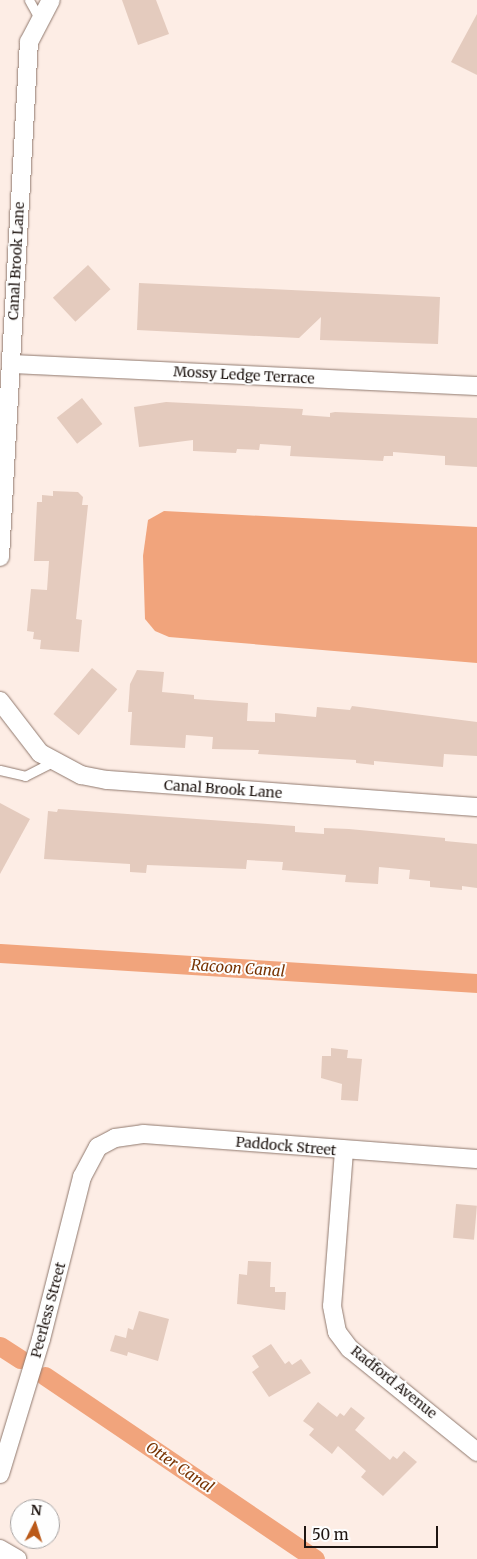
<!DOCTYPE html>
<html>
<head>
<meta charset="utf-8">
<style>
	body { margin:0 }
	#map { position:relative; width:477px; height:1559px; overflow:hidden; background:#fdede5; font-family:Merriweather,serif }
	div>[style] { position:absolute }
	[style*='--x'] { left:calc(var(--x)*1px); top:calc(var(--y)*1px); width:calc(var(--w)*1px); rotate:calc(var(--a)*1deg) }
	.water>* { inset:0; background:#f1a47c }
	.canal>* { height:19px; margin:-9.5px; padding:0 9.5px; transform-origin:9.5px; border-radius:9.5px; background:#f1a47c }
	.building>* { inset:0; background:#e4cbbe; transform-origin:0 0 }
	.roads { filter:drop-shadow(0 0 1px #90796e) drop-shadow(0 0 1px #90796e) }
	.service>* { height:9px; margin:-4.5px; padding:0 4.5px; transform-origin:4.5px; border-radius:4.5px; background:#fff }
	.minor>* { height:18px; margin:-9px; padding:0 9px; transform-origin:9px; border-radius:9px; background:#fff }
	span { translate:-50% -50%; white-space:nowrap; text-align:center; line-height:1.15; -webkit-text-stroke:4px #fefefe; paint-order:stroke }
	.street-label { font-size:14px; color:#1f1612 }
	.water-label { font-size:15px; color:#783403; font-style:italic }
	.north { position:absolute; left:10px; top:1499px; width:50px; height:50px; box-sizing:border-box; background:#fefefe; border:1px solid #a5a1a0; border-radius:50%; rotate:5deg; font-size:14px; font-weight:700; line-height:20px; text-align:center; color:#1f1612 }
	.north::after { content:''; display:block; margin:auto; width:18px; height:22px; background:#ba5919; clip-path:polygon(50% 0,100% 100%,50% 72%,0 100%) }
	.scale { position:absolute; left:304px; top:1526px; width:134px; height:22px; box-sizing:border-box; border:2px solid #1f1612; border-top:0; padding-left:6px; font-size:15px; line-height:18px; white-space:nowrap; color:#1f1612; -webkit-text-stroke:4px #fefefe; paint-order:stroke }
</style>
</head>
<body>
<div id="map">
	<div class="water">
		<i style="clip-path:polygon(164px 511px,477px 527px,477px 663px,169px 637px,155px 631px,145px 619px,143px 556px,148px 520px)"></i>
	</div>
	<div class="canal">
		<i style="--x:0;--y:953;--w:478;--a:3.6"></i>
		<i style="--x:0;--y:1346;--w:24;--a:33"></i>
		<i style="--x:45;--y:1376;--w:326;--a:34.1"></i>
	</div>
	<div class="building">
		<i style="clip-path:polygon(122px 0,156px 0,169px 34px,138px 45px)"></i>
		<i style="clip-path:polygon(477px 14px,477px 75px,451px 62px)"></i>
		<i style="left:88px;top:265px;width:33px;height:48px;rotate:47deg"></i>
		<i style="clip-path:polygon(139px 283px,440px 297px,438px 344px,320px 340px,321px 317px,299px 338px,137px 330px)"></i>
		<i style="left:82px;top:398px;width:33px;height:32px;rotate:52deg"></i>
		<i style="clip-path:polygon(166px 402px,303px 409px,302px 415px,330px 417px,330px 413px,335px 412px,477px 418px,477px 467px,445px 465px,445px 456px,393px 452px,393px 456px,384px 456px,383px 461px,290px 456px,291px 446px,260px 444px,259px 450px,237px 449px,236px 453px,193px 451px,193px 440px,139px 447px,134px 407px)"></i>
		<i style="clip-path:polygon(53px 491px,78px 492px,83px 497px,82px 505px,88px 505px,76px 619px,82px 620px,79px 652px,40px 649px,41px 640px,33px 639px,34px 632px,27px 631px,31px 589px,47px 590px,49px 561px,34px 561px,37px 502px,42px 502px,42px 495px,53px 496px)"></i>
		<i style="left:92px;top:668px;width:33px;height:60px;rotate:40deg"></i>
		<i style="clip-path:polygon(137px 670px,164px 672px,162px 692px,194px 695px,194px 699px,248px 703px,247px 721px,275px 722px,275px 713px,316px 717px,317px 707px,350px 710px,352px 706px,477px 722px,477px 756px,444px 754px,443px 767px,374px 761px,374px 765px,356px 763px,356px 760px,258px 754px,259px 750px,212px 749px,213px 737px,186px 735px,185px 748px,130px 745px,132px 712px,128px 712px,130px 684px)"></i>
		<i style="clip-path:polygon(0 803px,30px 819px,0 874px)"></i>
		<i style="clip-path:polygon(58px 809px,295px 826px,295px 832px,324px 834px,324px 828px,349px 829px,445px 838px,445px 841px,477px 844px,477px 888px,462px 886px,462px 890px,430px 887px,430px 881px,409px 879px,410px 870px,379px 867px,378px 884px,345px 882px,346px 875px,282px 870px,283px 862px,247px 860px,246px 869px,147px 865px,146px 873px,130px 872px,130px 864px,44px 859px,48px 811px,57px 812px)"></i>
		<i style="clip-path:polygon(331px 1048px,348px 1050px,347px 1058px,362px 1059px,358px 1101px,341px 1100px,342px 1084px,321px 1078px,322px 1056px,331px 1056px)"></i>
		<i style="left:456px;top:1204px;width:21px;height:34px;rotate:5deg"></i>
		<i style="clip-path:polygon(248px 1261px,271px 1262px,270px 1287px,275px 1287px,275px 1292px,286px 1292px,285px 1310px,237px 1304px,239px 1274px,247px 1275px)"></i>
		<i style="clip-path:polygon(139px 1311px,169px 1319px,158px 1361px,128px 1352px,127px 1356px,110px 1351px,115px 1335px,126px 1338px,128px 1328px,133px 1330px)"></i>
		<i style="clip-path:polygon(271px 1344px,285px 1364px,289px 1361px,292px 1365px,301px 1359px,311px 1373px,269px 1397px,252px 1372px,259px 1367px,252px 1356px)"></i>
		<i style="clip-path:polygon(318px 1402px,337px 1417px,340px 1413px,344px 1416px,351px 1407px,365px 1418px,355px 1430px,390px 1460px,393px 1456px,397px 1459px,404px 1451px,417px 1462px,383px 1496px,361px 1477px,366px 1471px,338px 1446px,332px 1454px,309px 1435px,314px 1429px,303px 1421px)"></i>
	</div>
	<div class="roads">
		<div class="service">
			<i style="--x:29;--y:0;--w:21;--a:61"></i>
			<i style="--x:0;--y:770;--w:26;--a:13"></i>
			<i style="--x:25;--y:776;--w:30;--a:-27"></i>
		</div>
		<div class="minor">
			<i style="--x:11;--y:364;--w:467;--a:2.7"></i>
			<i style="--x:0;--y:557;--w:516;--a:-86.78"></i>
			<i style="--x:29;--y:42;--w:47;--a:-62.4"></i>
			<i style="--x:0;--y:701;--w:66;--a:52.4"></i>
			<i style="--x:40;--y:753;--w:47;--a:28.2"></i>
			<i style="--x:81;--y:775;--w:26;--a:11"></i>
			<i style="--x:107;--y:780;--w:371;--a:4.2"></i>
			<i style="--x:344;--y:1151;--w:155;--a:94.4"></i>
			<i style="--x:332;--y:1306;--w:26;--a:79"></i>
			<i style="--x:337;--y:1332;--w:21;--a:53"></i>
			<i style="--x:350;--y:1349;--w:164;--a:39"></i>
			<i style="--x:0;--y:1474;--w:141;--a:-73.1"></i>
			<i style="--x:41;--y:1339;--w:167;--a:-75.8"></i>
			<i style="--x:82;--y:1177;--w:34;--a:-62"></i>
			<i style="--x:98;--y:1147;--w:19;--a:-28"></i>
			<i style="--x:115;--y:1138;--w:28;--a:-8"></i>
			<i style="--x:143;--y:1134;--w:335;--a:4.3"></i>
			<i style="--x:0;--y:1549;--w:20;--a:30"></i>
		</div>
	</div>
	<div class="street-label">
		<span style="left:16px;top:261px;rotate:-87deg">Canal Brook Lane</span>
		<span style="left:244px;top:375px;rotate:3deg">Mossy Ledge Terrace</span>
		<span style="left:223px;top:789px;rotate:4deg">Canal Brook Lane</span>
		<span style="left:286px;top:1146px;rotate:5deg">Paddock Street</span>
		<span style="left:48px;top:1310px;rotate:-75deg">Peerless Street</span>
		<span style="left:394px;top:1382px;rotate:39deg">Radford Avenue</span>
	</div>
	<div class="water-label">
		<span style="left:238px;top:968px;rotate:4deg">Racoon Canal</span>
		<span style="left:180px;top:1467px;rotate:34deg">Otter Canal</span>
	</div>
	<div class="north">N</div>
	<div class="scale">50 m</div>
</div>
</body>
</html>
